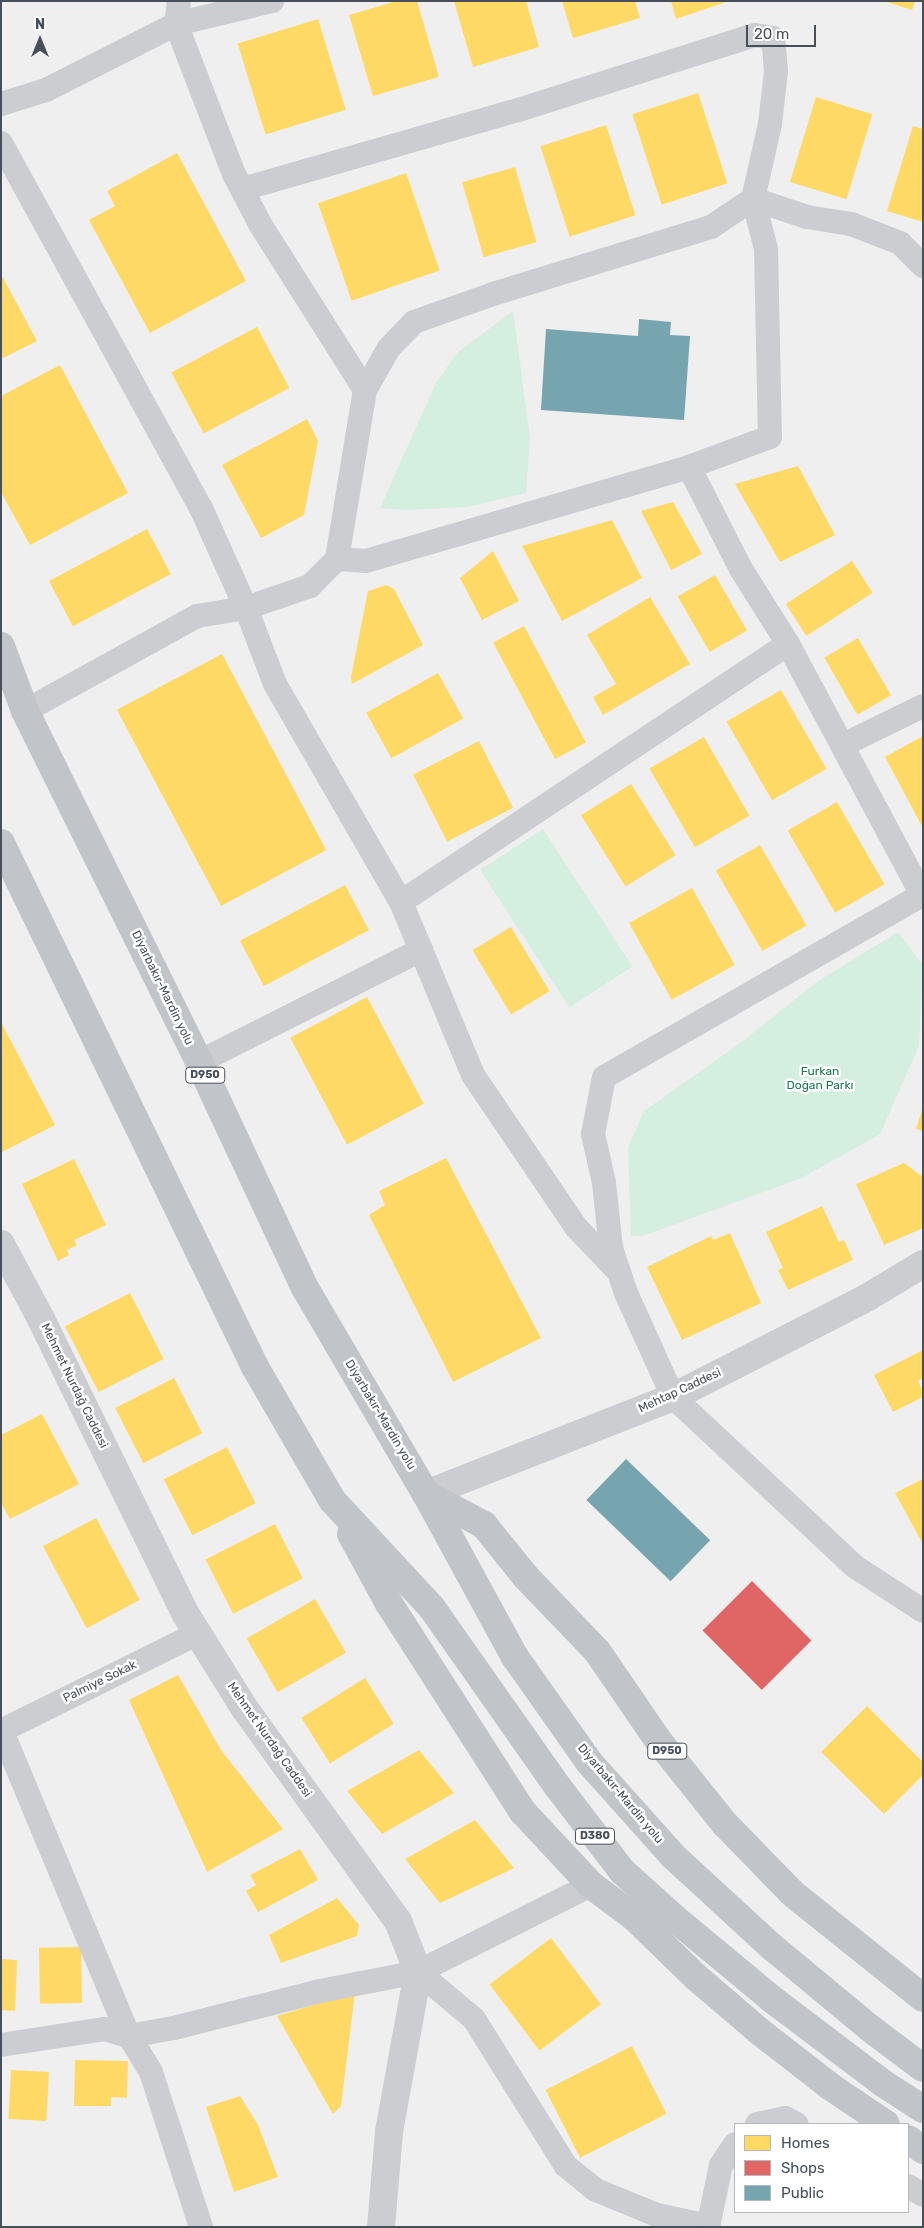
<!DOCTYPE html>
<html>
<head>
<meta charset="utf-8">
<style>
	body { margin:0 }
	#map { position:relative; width:924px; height:2228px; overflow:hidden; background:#efefef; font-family:Rubik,sans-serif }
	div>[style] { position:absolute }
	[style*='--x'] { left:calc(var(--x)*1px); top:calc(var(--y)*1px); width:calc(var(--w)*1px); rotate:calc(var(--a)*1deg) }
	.green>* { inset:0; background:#d4eee0; transform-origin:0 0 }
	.homes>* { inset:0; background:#ffd966; transform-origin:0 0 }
	.shops>* { inset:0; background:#e06666; transform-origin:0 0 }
	.public>* { inset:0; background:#76a5af; transform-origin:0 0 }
	.minor>* { height:24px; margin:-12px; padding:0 12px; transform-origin:12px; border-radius:12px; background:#cbcdd0 }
	.tertiary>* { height:28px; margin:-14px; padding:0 14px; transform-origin:14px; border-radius:14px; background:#cbcdd0 }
	.trunk>* { height:28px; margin:-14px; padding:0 14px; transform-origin:14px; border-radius:14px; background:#c1c5c9 }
	span { translate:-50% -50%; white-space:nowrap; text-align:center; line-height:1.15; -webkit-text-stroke:5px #fff; paint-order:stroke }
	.shield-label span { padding:1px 4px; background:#fff; border:1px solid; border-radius:4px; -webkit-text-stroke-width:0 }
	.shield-label { font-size:11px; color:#474f5b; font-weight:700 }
	.street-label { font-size:12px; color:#474f5b }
	.park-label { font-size:12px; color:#197a52 }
	.frame { position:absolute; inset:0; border:2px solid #474f5b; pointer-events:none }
	.legend { position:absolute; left:734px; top:2123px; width:175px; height:90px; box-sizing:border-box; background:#fff; border:1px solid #b5b9bd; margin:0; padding:6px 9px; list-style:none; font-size:15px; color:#474f5b }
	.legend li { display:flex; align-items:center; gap:10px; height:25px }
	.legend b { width:25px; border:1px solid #b5b9bd }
	.north { position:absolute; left:15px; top:15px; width:50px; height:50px; -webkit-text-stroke:4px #fff; paint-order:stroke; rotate:0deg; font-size:14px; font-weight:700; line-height:20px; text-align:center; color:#474f5b }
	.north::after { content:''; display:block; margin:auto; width:18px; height:22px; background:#474f5b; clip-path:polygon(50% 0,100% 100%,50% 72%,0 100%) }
	.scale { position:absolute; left:746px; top:25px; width:70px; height:22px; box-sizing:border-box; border:2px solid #474f5b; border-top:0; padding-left:6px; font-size:15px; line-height:18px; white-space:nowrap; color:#474f5b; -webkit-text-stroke:4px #fff; paint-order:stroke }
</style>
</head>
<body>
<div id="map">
	<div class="green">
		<i style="clip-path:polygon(513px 311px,530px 438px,526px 493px,467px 507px,404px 510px,380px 508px,436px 383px,457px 353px)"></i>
		<i style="left:543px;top:829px;width:164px;height:75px;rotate:57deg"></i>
		<i style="clip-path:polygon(898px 932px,923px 965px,919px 1046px,880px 1134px,802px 1178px,643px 1236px,631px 1236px,628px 1147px,644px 1111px,739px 1044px,818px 981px)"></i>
	</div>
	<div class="homes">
		<i style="clip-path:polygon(397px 1px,417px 1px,439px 77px,373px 96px,349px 15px)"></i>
		<i style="clip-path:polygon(454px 1px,526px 1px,539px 47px,473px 67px)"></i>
		<i style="clip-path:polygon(562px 1px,635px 1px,640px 18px,573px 38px)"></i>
		<i style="clip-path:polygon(671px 1px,726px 1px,726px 2px,676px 19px)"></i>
		<i style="clip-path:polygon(884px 1px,915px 1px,912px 10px)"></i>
		<i style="left:318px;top:19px;width:95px;height:84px;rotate:73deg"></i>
		<i style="left:698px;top:93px;width:95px;height:69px;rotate:72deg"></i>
		<i style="left:816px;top:97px;width:59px;height:89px;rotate:17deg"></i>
		<i style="left:606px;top:125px;width:95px;height:69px;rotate:72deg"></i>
		<i style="clip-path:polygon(913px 126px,923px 129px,923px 222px,887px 211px)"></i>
		<i style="clip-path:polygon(177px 153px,246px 281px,150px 333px,89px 220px,115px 206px,107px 191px)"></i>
		<i style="left:515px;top:167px;width:78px;height:55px;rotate:74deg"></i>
		<i style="left:406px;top:173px;width:103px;height:93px;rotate:71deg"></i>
		<i style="clip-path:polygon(1px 274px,37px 341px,1px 359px)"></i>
		<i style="left:257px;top:327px;width:69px;height:97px;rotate:62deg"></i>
		<i style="clip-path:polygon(60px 365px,128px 493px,30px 545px,1px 492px,1px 396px)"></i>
		<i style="clip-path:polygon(307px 419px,318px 441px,304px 515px,261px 538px,222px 465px)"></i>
		<i style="clip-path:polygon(798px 466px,835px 535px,780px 562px,735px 484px)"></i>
		<i style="clip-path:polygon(673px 502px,702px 554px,671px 570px,641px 511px)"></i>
		<i style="clip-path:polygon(612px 520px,642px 578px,562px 621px,522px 546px)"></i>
		<i style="left:147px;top:529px;width:51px;height:111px;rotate:62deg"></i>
		<i style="clip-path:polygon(493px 551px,519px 601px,482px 620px,460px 578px)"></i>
		<i style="left:852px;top:561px;width:38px;height:79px;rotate:57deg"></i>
		<i style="left:715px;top:575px;width:64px;height:43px;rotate:60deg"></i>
		<i style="clip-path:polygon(386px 585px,394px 589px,423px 645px,352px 684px,351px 677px,368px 591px)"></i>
		<i style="clip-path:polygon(650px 597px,690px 664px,603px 715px,593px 697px,616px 684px,587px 635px)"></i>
		<i style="left:524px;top:626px;width:132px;height:35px;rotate:62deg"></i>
		<i style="left:858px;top:638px;width:66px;height:39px;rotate:60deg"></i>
		<i style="left:222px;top:654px;width:222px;height:119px;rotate:62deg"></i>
		<i style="left:438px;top:673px;width:52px;height:82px;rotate:61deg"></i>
		<i style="left:781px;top:690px;width:91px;height:63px;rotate:60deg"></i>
		<i style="clip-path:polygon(923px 736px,923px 828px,885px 757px)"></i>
		<i style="left:704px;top:737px;width:91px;height:63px;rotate:60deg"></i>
		<i style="left:479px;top:741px;width:75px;height:74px;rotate:63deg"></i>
		<i style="left:631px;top:784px;width:84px;height:59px;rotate:58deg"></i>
		<i style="left:837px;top:802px;width:95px;height:57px;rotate:60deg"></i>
		<i style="left:760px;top:845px;width:93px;height:51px;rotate:60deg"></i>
		<i style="left:345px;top:885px;width:51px;height:119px;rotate:62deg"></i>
		<i style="left:692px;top:888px;width:88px;height:72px;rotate:61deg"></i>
		<i style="left:511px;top:927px;width:75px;height:45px;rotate:59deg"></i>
		<i style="left:367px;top:997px;width:121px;height:87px;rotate:62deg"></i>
		<i style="clip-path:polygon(1px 1022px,55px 1125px,2px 1152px,1px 1149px)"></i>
		<i style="clip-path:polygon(922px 1110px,923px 1110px,923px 1131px,916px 1129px)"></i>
		<i style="clip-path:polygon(446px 1158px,541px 1338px,453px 1382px,369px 1215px,385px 1205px,379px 1191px)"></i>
		<i style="clip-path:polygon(74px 1159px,106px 1225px,74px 1240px,77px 1245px,67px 1250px,69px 1255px,58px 1261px,22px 1184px)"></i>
		<i style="clip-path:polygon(904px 1163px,923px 1177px,923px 1228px,884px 1245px,856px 1184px)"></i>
		<i style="clip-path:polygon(822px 1206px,839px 1242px,844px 1240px,853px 1260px,788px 1290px,778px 1270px,783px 1268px,766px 1232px)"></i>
		<i style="clip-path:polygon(730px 1233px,761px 1303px,682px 1340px,647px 1267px,711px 1236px,713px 1240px)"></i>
		<i style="left:130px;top:1293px;width:74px;height:73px;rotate:63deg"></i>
		<i style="clip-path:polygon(923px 1350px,923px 1378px,918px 1381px,923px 1391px,923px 1397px,893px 1412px,874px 1375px)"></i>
		<i style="left:174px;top:1378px;width:62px;height:66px;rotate:63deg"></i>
		<i style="clip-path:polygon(42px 1414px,79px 1484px,10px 1519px,1px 1503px,1px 1435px)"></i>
		<i style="left:227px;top:1447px;width:63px;height:71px;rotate:63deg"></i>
		<i style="clip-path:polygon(923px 1479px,923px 1544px,895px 1493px)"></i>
		<i style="left:96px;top:1518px;width:93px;height:60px;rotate:62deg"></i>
		<i style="left:275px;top:1524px;width:61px;height:78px;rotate:63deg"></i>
		<i style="left:315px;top:1599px;width:62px;height:79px;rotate:60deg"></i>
		<i style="clip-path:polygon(178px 1675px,221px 1750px,283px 1829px,207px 1872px,129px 1700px)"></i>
		<i style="left:365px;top:1678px;width:54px;height:75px;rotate:58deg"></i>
		<i style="clip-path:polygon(867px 1706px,923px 1762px,923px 1775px,884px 1814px,821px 1752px)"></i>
		<i style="clip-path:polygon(419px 1750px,454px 1793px,382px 1834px,347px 1791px)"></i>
		<i style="clip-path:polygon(475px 1820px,514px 1868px,440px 1903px,405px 1859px)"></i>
		<i style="clip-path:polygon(300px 1849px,318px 1880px,258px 1912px,246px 1891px,256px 1885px,250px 1875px)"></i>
		<i style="clip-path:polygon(337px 1898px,359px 1925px,357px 1936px,281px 1963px,269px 1935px)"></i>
		<i style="left:551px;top:1938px;width:83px;height:77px;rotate:53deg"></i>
		<i style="left:81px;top:1947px;width:56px;height:42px;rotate:89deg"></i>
		<i style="clip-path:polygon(1px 1959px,17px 1960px,15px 2011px,1px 2010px)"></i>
		<i style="clip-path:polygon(355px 1992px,341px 2106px,333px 2114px,277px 2016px)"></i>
		<i style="left:632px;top:2046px;width:76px;height:97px;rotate:63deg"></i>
		<i style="clip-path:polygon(75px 2060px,128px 2061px,127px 2098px,111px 2097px,111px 2106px,74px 2106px)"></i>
		<i style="left:11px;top:2070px;width:38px;height:49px;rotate:3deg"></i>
		<i style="clip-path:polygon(240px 2096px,258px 2125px,278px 2177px,234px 2192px,206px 2107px)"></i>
	</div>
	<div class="shops">
		<i style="left:752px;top:1581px;width:84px;height:70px;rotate:45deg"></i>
	</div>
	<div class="public">
		<i style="clip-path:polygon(639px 319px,671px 322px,670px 335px,690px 336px,684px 420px,541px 410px,546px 329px,638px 336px)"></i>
		<i style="left:626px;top:1459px;width:117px;height:57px;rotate:44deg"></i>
	</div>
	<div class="minor">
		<i style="--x:179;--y:1;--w:23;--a:97"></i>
		<i style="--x:176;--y:24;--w:161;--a:68.9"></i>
		<i style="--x:234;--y:174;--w:56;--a:62.5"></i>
		<i style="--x:260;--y:224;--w:196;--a:57.7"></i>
		<i style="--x:1;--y:104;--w:47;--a:-17.3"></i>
		<i style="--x:46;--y:90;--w:146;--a:-26.9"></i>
		<i style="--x:176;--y:24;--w:99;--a:-13.5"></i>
		<i style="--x:1;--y:143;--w:416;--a:61.3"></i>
		<i style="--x:201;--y:508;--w:110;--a:65.8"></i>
		<i style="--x:246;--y:608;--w:81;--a:69.1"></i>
		<i style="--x:275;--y:684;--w:252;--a:60"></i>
		<i style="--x:401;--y:902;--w:187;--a:67.4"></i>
		<i style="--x:473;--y:1075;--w:184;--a:55.9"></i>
		<i style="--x:576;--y:1227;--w:58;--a:46.4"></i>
		<i style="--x:753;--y:199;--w:52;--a:75.4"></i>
		<i style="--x:766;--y:249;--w:188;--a:88.8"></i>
		<i style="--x:770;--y:437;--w:86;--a:159.7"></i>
		<i style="--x:689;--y:467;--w:114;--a:63"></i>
		<i style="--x:741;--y:569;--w:89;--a:57.9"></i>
		<i style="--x:788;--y:644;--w:285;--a:61.9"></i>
		<i style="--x:922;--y:895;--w:366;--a:150.2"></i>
		<i style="--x:604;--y:1077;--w:58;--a:100.9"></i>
		<i style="--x:593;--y:1134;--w:50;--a:77.3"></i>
		<i style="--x:604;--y:1183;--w:65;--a:83.9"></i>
		<i style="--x:611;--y:1248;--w:47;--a:71.6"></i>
		<i style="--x:626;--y:1293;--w:114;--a:65.7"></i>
		<i style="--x:673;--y:1397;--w:248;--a:43"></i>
		<i style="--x:854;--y:1566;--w:82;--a:33.1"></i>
		<i style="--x:753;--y:199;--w:57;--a:18.4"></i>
		<i style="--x:807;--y:217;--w:45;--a:9"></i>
		<i style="--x:851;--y:224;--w:53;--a:21.2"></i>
		<i style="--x:900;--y:243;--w:33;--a:45"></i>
		<i style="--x:337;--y:559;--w:29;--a:4"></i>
		<i style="--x:366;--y:561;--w:336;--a:-16.2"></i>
		<i style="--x:25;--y:711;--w:196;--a:-28.9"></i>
		<i style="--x:197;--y:616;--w:50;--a:-9.3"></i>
		<i style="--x:246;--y:608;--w:68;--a:-19"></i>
		<i style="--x:310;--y:586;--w:38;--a:-45"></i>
		<i style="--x:337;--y:559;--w:171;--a:-80.6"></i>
		<i style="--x:365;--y:390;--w:48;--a:-60.3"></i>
		<i style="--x:389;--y:348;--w:36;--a:-46"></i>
		<i style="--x:414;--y:322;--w:84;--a:-19.5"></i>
		<i style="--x:493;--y:294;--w:228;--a:-17.1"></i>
		<i style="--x:711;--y:227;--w:50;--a:-33.7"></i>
		<i style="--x:753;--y:199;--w:77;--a:-77.2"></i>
		<i style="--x:770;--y:124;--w:53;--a:-83.5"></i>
		<i style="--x:776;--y:71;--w:33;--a:-95"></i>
		<i style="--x:773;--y:38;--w:18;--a:-171"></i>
		<i style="--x:755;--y:35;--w:249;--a:162.4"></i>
		<i style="--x:518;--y:110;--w:287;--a:164"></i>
		<i style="--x:843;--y:745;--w:89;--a:-26"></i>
		<i style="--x:401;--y:902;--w:465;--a:-33.7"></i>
		<i style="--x:199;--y:1062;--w:249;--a:-26.8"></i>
		<i style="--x:1;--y:1729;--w:333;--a:67.4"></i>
		<i style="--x:1;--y:1731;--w:220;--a:-26.4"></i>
		<i style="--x:418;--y:1972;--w:73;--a:40"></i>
		<i style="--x:474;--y:2019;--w:173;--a:58"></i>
		<i style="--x:566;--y:2166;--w:38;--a:39"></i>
		<i style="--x:596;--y:2190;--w:66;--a:22.3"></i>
		<i style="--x:657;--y:2215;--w:53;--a:11.9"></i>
		<i style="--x:1;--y:2045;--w:104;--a:-8.8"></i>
		<i style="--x:104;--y:2029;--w:26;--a:16"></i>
		<i style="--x:757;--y:2124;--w:29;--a:-12"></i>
		<i style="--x:785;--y:2118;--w:13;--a:27"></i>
		<i style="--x:908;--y:2186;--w:17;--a:31"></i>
		<i style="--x:201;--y:2227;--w:163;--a:-107.9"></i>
		<i style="--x:151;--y:2072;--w:42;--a:-121.4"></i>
		<i style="--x:129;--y:2036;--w:46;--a:-10.1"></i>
		<i style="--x:174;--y:2028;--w:151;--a:-14.2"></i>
		<i style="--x:320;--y:1991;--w:100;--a:-11"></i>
		<i style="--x:418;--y:1972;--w:194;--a:-26.7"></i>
		<i style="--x:708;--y:2227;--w:63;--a:-78.2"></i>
		<i style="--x:721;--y:2165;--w:25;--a:-56"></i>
	</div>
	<div class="tertiary">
		<i style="--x:1;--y:1244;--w:85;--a:61.9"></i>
		<i style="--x:41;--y:1319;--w:327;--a:63.9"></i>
		<i style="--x:185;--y:1613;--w:113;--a:58"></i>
		<i style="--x:245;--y:1709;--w:261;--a:54.2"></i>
		<i style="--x:398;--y:1921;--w:55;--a:68.6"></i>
		<i style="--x:418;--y:1972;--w:163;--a:100.3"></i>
		<i style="--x:389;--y:2132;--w:95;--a:94.8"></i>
		<i style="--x:426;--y:1494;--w:265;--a:-21.4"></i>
		<i style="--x:673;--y:1397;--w:219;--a:-27.1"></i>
		<i style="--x:868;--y:1297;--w:64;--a:-31"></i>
	</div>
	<div class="trunk">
		<i style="--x:1;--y:646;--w:69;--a:69.7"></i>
		<i style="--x:25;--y:711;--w:392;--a:63.6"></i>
		<i style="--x:199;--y:1062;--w:250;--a:64.9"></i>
		<i style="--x:305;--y:1288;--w:239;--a:59.6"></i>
		<i style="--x:426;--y:1494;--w:186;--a:61.4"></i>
		<i style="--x:515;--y:1657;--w:128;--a:54.8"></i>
		<i style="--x:589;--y:1762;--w:126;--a:48.2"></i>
		<i style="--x:673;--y:1856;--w:134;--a:42.6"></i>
		<i style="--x:772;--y:1947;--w:129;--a:39.6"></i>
		<i style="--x:871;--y:2029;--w:65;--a:36.9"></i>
		<i style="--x:1;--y:843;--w:582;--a:64.14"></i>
		<i style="--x:255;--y:1367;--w:154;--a:59.9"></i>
		<i style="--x:332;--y:1500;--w:147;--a:47.2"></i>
		<i style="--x:432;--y:1608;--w:219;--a:54.9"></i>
		<i style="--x:558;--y:1787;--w:106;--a:52.7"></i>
		<i style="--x:622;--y:1871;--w:69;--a:42"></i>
		<i style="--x:673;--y:1917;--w:130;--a:39.7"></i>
		<i style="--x:773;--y:2000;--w:139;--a:37.1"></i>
		<i style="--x:884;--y:2084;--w:46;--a:32.7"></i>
		<i style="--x:426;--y:1494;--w:66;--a:28.1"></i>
		<i style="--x:484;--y:1525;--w:67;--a:51.1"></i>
		<i style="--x:526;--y:1577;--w:103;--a:46.2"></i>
		<i style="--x:597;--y:1651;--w:112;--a:55.6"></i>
		<i style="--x:660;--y:1743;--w:104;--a:51.3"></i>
		<i style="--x:725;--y:1824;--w:96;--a:45.8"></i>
		<i style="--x:792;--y:1893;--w:168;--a:38.7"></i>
		<i style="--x:351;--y:1534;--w:77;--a:61.4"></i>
		<i style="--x:388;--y:1602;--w:250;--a:57.3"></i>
		<i style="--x:523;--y:1812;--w:100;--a:47"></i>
		<i style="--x:591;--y:1885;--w:54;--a:36.7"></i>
		<i style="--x:634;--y:1917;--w:86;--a:44.1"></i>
		<i style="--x:696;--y:1977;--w:83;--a:40.6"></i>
		<i style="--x:759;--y:2031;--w:91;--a:37.9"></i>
		<i style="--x:831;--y:2087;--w:66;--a:33.9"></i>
		<i style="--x:908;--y:2139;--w:19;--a:36"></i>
	</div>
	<div class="shield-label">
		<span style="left:205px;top:1075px">D950</span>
		<span style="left:667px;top:1751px">D950</span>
		<span style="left:595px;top:1836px">D380</span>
	</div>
	<div class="street-label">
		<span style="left:162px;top:988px;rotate:64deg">Diyarbakır-Mardin yolu</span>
		<span style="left:74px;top:1386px;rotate:64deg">Mehmet Nurdağ Caddesi</span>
		<span style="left:680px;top:1391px;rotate:-25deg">Mehtap Caddesi</span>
		<span style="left:380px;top:1415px;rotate:59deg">Diyarbakır-Mardin yolu</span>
		<span style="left:100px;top:1682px;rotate:-26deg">Palmiye Sokak</span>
		<span style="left:269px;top:1740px;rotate:55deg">Mehmet Nurdağ Caddesi</span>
		<span style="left:620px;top:1794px;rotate:50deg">Diyarbakır-Mardin yolu</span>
	</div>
	<div class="park-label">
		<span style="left:820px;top:1079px">Furkan<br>Doğan Parkı</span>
	</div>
	<div class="frame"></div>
	<ul class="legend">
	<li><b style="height:14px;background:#ffd966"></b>Homes</li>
	<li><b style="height:14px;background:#e06666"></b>Shops</li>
	<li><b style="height:14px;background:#76a5af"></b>Public</li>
	</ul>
	<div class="north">N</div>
	<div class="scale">20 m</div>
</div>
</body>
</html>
